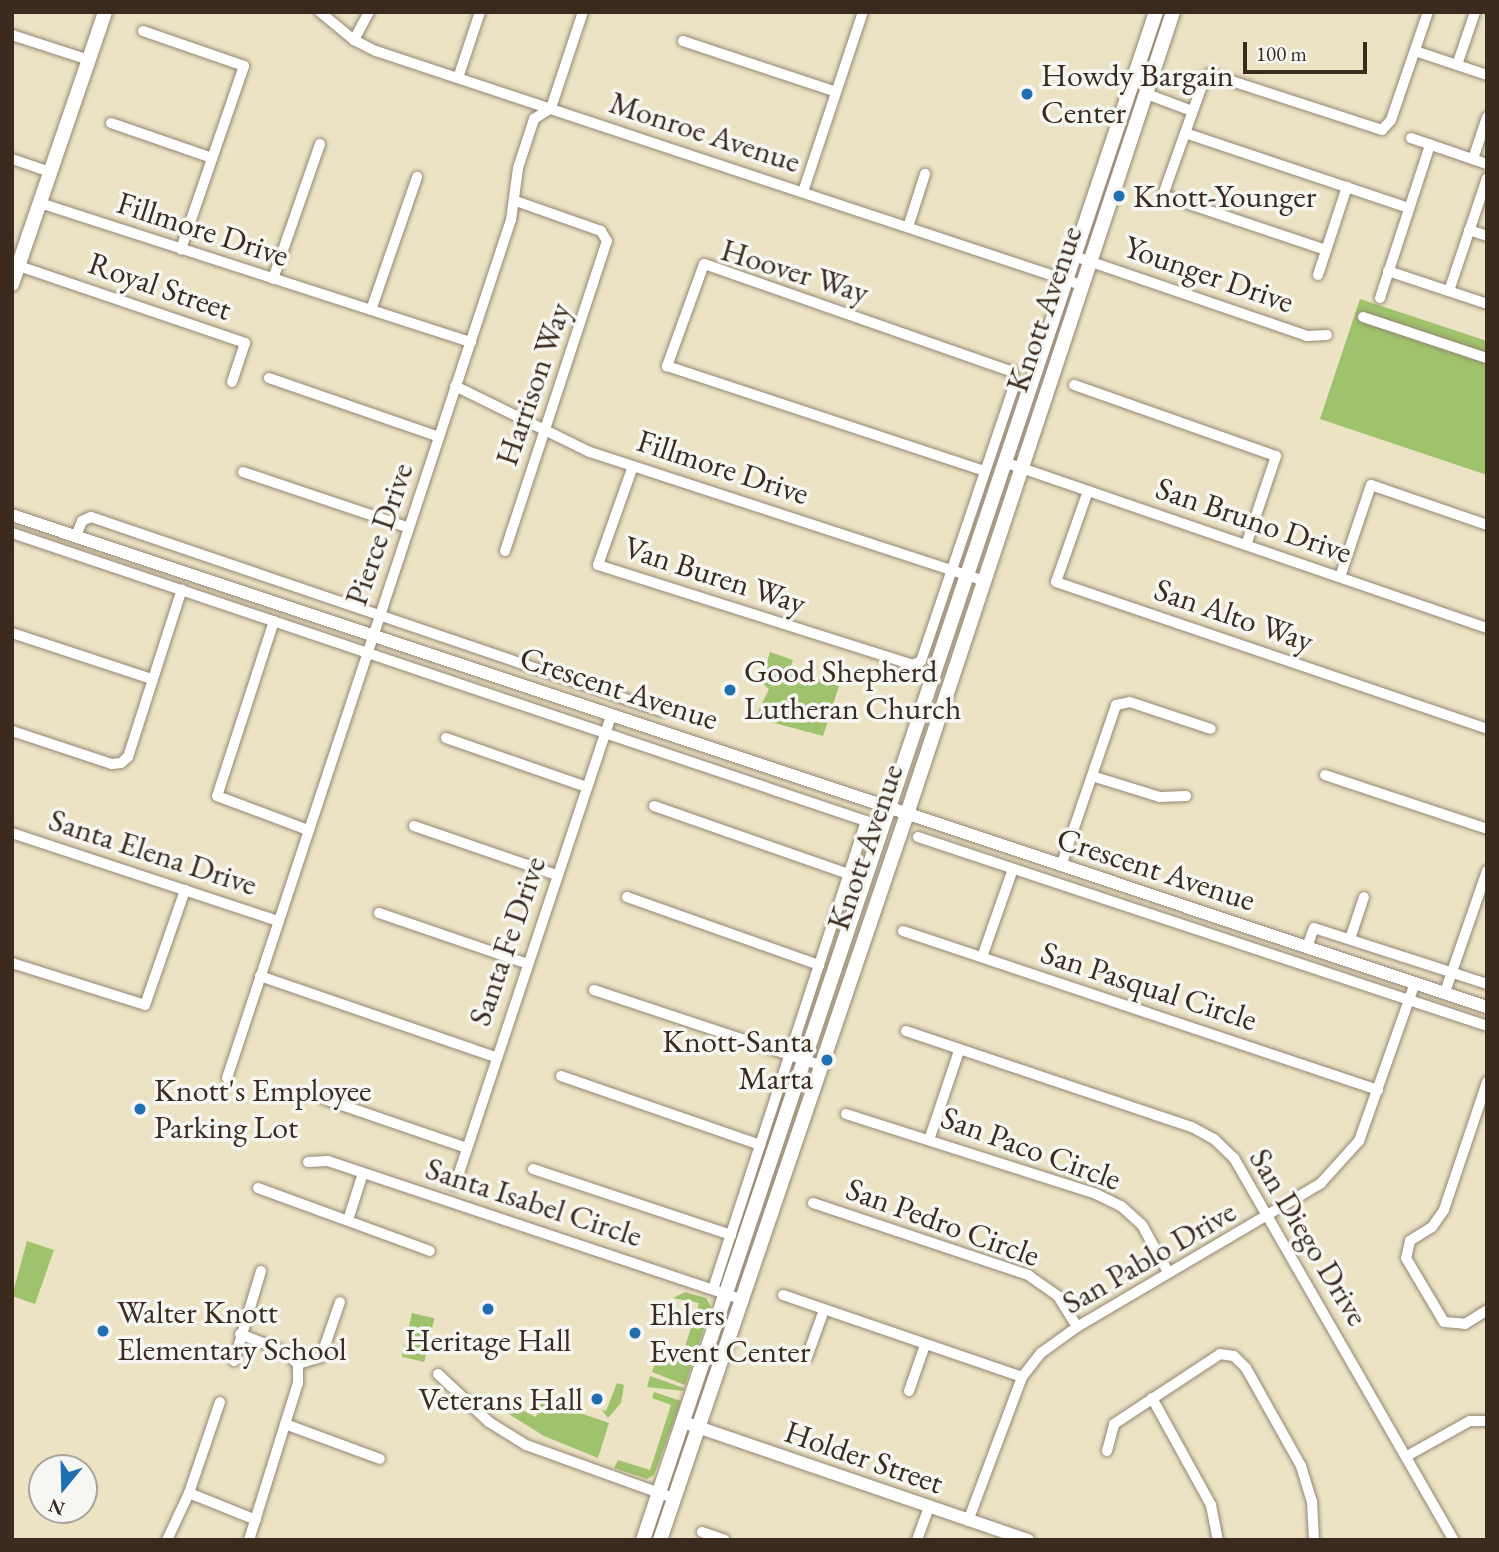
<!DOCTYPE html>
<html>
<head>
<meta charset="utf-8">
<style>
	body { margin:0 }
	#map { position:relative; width:1499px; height:1552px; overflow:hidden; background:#ece3c5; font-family:"EB Garamond",serif }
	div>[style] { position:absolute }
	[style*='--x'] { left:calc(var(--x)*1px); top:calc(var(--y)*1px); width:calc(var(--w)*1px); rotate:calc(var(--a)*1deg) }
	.green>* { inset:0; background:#9fc26c; transform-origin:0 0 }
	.roads { filter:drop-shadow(0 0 2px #948672) drop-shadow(0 0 2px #948672) }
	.minor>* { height:10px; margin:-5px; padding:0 5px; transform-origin:5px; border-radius:5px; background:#fff }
	.tertiary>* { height:12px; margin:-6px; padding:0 6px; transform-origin:6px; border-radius:6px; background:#fff }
	.secondary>* { height:14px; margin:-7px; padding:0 7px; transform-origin:7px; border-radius:7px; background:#fff }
	.dots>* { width:19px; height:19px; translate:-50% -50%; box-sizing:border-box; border:4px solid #f6f6f2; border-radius:50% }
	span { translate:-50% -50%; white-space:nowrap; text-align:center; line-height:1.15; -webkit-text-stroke:7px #f6f6f2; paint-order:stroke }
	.poi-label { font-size:32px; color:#3b2a1e }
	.left { translate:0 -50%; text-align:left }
	.right { translate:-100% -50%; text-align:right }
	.street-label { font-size:32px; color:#3b2a1e }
	.frame { position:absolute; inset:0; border:14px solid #3b2a1e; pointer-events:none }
	.north { position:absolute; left:28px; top:1454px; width:70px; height:70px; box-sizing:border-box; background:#f6f6f2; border:2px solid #aba49d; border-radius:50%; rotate:199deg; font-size:19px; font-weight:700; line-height:28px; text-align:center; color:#3b2a1e }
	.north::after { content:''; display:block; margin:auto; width:24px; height:32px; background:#1f6fb2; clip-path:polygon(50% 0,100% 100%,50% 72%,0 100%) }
	.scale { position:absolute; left:1243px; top:42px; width:124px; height:32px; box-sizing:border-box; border:4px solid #3b2a1e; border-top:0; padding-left:9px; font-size:21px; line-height:24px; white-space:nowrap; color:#3b2a1e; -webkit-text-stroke:5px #f6f6f2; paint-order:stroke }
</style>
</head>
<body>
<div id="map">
	<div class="green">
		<i style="clip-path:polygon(1360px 299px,1487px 341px,1487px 475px,1320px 419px)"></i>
		<i style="clip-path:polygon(770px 652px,793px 660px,790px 669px,839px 686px,823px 736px,755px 718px,769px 689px,761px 682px)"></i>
		<i style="clip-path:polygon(27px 1241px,54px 1250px,35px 1304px,12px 1296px)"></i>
		<i style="clip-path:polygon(685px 1292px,706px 1298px,711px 1307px,685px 1385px,652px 1372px,660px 1348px,682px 1356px,699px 1303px,673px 1298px)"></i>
		<i style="left:412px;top:1313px;width:23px;height:45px;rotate:13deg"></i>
		<i style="clip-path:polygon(650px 1376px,684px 1388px,684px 1391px,647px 1387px)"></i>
		<i style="clip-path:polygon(617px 1383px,624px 1385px,621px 1403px,608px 1418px,602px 1410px,606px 1411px)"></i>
		<i style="clip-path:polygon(654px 1392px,681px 1401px,654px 1475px,647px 1479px,614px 1468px,618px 1460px,650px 1470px,671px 1405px,652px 1398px)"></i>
		<i style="clip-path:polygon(542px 1400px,609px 1423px,598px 1458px,544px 1436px,507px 1413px,514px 1406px,536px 1417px)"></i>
	</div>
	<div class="roads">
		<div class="minor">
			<i style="--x:320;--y:12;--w:44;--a:39.5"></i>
			<i style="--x:354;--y:40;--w:25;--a:27"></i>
			<i style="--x:376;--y:51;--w:743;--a:18.36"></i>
			<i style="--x:143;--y:31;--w:107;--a:19.1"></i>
			<i style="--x:244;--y:66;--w:194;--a:109"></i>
			<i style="--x:12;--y:35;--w:81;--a:18"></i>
			<i style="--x:354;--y:40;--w:32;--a:-62"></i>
			<i style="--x:683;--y:41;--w:161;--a:18.4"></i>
			<i style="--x:1415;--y:51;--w:76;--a:18.4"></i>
			<i style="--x:1457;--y:65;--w:56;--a:-71.2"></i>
			<i style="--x:458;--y:78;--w:70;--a:-71.6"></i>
			<i style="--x:1147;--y:94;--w:48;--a:20.7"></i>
			<i style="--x:111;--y:123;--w:107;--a:19.1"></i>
			<i style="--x:1185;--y:133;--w:236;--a:18.5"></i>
			<i style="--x:1411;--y:138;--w:80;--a:18.9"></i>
			<i style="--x:12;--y:159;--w:40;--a:18.9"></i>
			<i style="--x:1473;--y:159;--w:44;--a:-71.6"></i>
			<i style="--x:803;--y:192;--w:190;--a:-71.6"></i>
			<i style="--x:40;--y:203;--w:453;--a:17.9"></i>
			<i style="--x:908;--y:227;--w:56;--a:-72.2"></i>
			<i style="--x:1469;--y:230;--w:19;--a:18"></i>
			<i style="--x:1326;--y:250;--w:172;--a:-161.4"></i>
			<i style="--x:1163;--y:195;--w:125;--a:-70.4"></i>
			<i style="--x:1205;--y:77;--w:6;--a:-31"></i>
			<i style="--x:1210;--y:74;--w:181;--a:18"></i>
			<i style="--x:1382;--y:130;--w:13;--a:-48"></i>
			<i style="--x:1391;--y:120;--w:114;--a:-71.1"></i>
			<i style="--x:1074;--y:256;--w:246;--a:18.9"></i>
			<i style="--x:1307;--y:336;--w:20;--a:-3"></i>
			<i style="--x:19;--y:266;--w:239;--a:18.8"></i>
			<i style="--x:245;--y:343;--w:41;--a:108.4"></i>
			<i style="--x:1388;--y:271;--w:104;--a:18.4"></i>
			<i style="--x:1318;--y:275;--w:93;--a:-71.8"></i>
			<i style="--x:273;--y:279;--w:143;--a:-70.8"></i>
			<i style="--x:1449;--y:291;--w:119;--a:-71.4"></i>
			<i style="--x:1380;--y:298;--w:161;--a:-71.9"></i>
			<i style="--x:371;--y:310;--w:141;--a:-70.9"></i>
			<i style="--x:1363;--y:317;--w:131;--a:18.3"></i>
			<i style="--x:269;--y:378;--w:180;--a:19.1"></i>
			<i style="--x:1074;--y:385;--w:214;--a:19.4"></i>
			<i style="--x:1276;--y:456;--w:94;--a:108.6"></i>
			<i style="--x:455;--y:386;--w:150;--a:26.1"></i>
			<i style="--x:590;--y:452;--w:412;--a:18.1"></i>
			<i style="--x:1004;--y:462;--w:511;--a:18.97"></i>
			<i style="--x:633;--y:466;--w:105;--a:109.5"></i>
			<i style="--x:598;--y:565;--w:330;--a:17.6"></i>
			<i style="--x:913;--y:665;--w:9;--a:-27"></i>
			<i style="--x:921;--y:661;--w:287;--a:-71.3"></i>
			<i style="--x:1013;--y:389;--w:17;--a:-90"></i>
			<i style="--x:1013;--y:372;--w:327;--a:-160.7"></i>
			<i style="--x:704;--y:264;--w:109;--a:109.9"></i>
			<i style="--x:667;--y:366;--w:334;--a:18.3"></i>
			<i style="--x:243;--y:472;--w:175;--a:18.6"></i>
			<i style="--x:1088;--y:491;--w:96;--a:109.4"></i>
			<i style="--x:1056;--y:582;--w:455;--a:18.8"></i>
			<i style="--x:12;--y:533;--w:901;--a:18.64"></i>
			<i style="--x:866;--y:821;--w:492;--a:108.1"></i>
			<i style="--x:76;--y:536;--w:16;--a:-68"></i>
			<i style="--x:82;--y:521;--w:10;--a:-24"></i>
			<i style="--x:91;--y:517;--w:602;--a:18.8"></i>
			<i style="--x:505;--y:551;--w:326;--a:-71.8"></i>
			<i style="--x:607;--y:241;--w:12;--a:-121"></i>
			<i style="--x:601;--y:231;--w:90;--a:-160.6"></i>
			<i style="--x:1340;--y:577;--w:97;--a:-71.4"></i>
			<i style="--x:1371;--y:485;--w:123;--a:19"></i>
			<i style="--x:274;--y:621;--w:184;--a:108"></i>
			<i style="--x:217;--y:796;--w:97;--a:20.5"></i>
			<i style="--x:12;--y:633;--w:147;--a:18.2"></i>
			<i style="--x:12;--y:731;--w:105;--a:18.3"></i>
			<i style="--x:112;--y:764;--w:9;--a:-6"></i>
			<i style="--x:121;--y:763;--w:9;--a:-41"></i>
			<i style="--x:128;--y:757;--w:176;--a:-72.2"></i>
			<i style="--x:446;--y:738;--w:149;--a:19.2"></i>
			<i style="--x:1325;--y:775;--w:171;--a:18.4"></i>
			<i style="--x:1092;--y:776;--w:71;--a:17.2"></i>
			<i style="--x:1160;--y:797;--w:26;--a:-2"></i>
			<i style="--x:654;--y:806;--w:209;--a:19.3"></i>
			<i style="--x:414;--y:826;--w:150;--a:19"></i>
			<i style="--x:12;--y:833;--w:280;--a:18.3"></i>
			<i style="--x:918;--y:837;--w:600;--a:18.37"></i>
			<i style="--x:1061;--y:866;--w:170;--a:-71.1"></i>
			<i style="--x:1116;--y:705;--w:14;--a:-12"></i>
			<i style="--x:1130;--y:702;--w:85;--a:18.4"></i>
			<i style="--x:627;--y:897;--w:204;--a:19.5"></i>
			<i style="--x:379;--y:913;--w:154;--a:18.9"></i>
			<i style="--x:903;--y:931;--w:501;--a:18.51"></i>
			<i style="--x:1350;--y:939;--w:44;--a:-71.6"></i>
			<i style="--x:1307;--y:947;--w:20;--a:-70"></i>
			<i style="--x:1314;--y:928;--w:182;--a:17.9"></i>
			<i style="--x:982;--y:957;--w:93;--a:-70.6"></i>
			<i style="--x:12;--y:963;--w:139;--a:17.5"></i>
			<i style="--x:145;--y:1005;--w:122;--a:-70.8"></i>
			<i style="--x:260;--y:976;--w:249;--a:19"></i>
			<i style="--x:594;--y:990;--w:237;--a:18.4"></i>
			<i style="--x:1445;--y:992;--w:128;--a:-70.9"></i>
			<i style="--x:906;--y:1031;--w:302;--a:18.6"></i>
			<i style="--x:1192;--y:1127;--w:25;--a:29"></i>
			<i style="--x:1214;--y:1139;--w:28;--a:44"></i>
			<i style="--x:1234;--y:1158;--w:441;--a:60.1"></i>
			<i style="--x:561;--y:1076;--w:211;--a:19.1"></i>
			<i style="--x:227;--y:1078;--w:904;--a:-71.69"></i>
			<i style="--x:511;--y:220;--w:52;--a:-82.3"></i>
			<i style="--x:518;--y:168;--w:52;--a:-71.9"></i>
			<i style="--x:534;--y:119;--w:20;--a:-33"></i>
			<i style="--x:551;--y:108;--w:101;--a:-71.6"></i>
			<i style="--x:1487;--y:1082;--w:135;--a:108.6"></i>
			<i style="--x:1444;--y:1210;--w:21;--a:125"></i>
			<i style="--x:1432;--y:1227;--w:26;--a:148"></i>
			<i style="--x:1410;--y:1241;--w:17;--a:103"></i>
			<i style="--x:1406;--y:1258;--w:74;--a:59.3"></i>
			<i style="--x:1444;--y:1322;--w:21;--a:5"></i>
			<i style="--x:1465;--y:1324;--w:26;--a:-32"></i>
			<i style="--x:324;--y:1099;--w:151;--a:18.9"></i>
			<i style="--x:846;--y:1114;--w:262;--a:17.7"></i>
			<i style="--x:1096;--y:1194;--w:28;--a:26"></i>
			<i style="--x:1121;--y:1206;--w:28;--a:42"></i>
			<i style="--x:1142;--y:1225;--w:54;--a:61"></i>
			<i style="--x:929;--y:1140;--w:94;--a:-71.4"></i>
			<i style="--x:308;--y:1162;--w:20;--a:-3"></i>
			<i style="--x:328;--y:1161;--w:435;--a:18.5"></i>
			<i style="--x:533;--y:1169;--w:209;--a:18.4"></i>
			<i style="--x:455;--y:1185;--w:496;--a:-71.6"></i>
			<i style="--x:258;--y:1188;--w:183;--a:20.1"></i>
			<i style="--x:813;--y:1203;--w:227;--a:18.5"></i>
			<i style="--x:1028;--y:1275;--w:37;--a:35"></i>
			<i style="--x:1058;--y:1296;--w:36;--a:58"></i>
			<i style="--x:348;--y:1220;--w:49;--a:-72.3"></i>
			<i style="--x:783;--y:1295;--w:253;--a:18.9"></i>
			<i style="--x:240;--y:1334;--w:46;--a:21.6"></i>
			<i style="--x:283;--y:1351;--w:20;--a:41"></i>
			<i style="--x:807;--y:1357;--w:50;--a:-70.1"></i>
			<i style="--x:234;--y:1361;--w:94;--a:-73.3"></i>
			<i style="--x:438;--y:1374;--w:70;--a:43.3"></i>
			<i style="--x:489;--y:1422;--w:44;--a:31.9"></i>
			<i style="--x:526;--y:1445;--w:156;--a:19.8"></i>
			<i style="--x:909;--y:1391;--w:49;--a:-70.8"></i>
			<i style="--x:1152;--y:1398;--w:122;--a:61.1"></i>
			<i style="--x:1211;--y:1505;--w:36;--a:79"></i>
			<i style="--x:285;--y:1424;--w:101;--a:20.2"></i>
			<i style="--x:1107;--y:1451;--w:28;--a:-75"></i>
			<i style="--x:1114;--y:1424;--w:127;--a:-33.4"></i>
			<i style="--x:1220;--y:1354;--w:14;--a:8"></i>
			<i style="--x:1234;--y:1356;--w:17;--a:45"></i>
			<i style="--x:1246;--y:1368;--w:112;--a:60.7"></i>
			<i style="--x:1301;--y:1466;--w:37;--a:73"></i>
			<i style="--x:1312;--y:1501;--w:39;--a:87"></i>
			<i style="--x:1407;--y:1456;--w:72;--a:-29.1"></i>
			<i style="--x:1470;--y:1421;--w:17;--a:0"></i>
			<i style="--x:189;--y:1493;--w:72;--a:21.9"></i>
			<i style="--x:968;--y:1521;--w:154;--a:-69.4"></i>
			<i style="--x:1022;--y:1377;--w:31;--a:-52"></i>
			<i style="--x:1041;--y:1353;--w:44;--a:-35.8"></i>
			<i style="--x:1077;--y:1327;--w:283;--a:-30.5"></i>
			<i style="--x:1321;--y:1183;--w:57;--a:-47.9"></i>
			<i style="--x:1359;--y:1141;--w:168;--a:-70.5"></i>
			<i style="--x:702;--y:1532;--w:24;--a:19"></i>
			<i style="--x:167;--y:1540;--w:52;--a:-64.9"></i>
			<i style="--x:189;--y:1493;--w:96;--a:-71.2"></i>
			<i style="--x:249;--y:1540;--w:164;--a:-72.7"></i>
			<i style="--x:298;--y:1383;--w:19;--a:-90"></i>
			<i style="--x:298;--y:1364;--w:24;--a:-17"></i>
			<i style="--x:321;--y:1357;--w:58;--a:-70.9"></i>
			<i style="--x:917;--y:1540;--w:35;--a:-70"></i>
		</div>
		<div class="tertiary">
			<i style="--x:12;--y:515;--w:1555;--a:18.45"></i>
			<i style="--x:683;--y:1422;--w:365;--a:18.9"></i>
		</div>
		<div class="secondary">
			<i style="--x:12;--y:284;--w:287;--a:-71.1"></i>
			<i style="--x:643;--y:1540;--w:1612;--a:-71.44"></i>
			<i style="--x:660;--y:1540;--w:770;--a:-71.21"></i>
			<i style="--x:908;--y:811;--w:842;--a:-71.65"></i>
		</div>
	</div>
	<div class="dots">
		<i style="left:1027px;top:94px;background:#1f6fb2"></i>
		<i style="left:1119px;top:196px;background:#1f6fb2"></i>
		<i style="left:730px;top:690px;background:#1f6fb2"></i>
		<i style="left:827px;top:1060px;background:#1f6fb2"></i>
		<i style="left:140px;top:1109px;background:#1f6fb2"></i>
		<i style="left:488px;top:1309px;background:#1f6fb2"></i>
		<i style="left:103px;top:1331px;background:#1f6fb2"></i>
		<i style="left:635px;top:1333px;background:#1f6fb2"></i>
		<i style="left:597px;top:1399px;background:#1f6fb2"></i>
	</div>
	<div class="poi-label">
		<span class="left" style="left:1041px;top:94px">Howdy Bargain<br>Center</span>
		<span class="left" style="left:1133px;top:196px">Knott-Younger</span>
		<span class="left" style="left:744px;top:690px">Good Shepherd<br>Lutheran Church</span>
		<span class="right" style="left:813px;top:1060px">Knott-Santa<br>Marta</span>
		<span class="left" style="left:154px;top:1109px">Knott's Employee<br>Parking Lot</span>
		<span class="left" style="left:117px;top:1331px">Walter Knott<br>Elementary School</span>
		<span class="left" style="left:649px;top:1333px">Ehlers<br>Event Center</span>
		<span style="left:488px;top:1340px">Heritage Hall</span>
		<span class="right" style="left:583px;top:1399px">Veterans Hall</span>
	</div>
	<div class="street-label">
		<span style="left:705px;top:132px;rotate:18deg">Monroe Avenue</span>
		<span style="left:203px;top:229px;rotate:18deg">Fillmore Drive</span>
		<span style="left:795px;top:271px;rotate:17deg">Hoover Way</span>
		<span style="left:1209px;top:274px;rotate:19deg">Younger Drive</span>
		<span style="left:160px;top:286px;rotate:19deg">Royal Street</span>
		<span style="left:1044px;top:309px;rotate:-71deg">Knott Avenue</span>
		<span style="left:533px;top:384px;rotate:-71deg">Harrison Way</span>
		<span style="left:723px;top:467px;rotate:18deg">Fillmore Drive</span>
		<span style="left:1254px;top:520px;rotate:19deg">San Bruno Drive</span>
		<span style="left:379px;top:534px;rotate:-71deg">Pierce Drive</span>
		<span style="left:715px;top:575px;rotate:18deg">Van Buren Way</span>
		<span style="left:1234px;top:615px;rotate:19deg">San Alto Way</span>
		<span style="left:619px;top:688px;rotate:18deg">Crescent Avenue</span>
		<span style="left:865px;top:847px;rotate:-71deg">Knott Avenue</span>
		<span style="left:153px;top:852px;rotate:18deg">Santa Elena Drive</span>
		<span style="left:1156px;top:869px;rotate:18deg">Crescent Avenue</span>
		<span style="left:507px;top:941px;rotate:-71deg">Santa Fe Drive</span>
		<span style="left:1149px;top:986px;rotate:18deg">San Pasqual Circle</span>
		<span style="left:1031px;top:1148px;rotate:20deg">San Paco Circle</span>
		<span style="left:534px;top:1202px;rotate:18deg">Santa Isabel Circle</span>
		<span style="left:943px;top:1222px;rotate:20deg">San Pedro Circle</span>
		<span style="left:1309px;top:1237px;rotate:59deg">San Diego Drive</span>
		<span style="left:1149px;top:1257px;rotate:-30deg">San Pablo Drive</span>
		<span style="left:864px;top:1457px;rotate:19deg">Holder Street</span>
	</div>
	<div class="frame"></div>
	<div class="north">N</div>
	<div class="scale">100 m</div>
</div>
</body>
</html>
